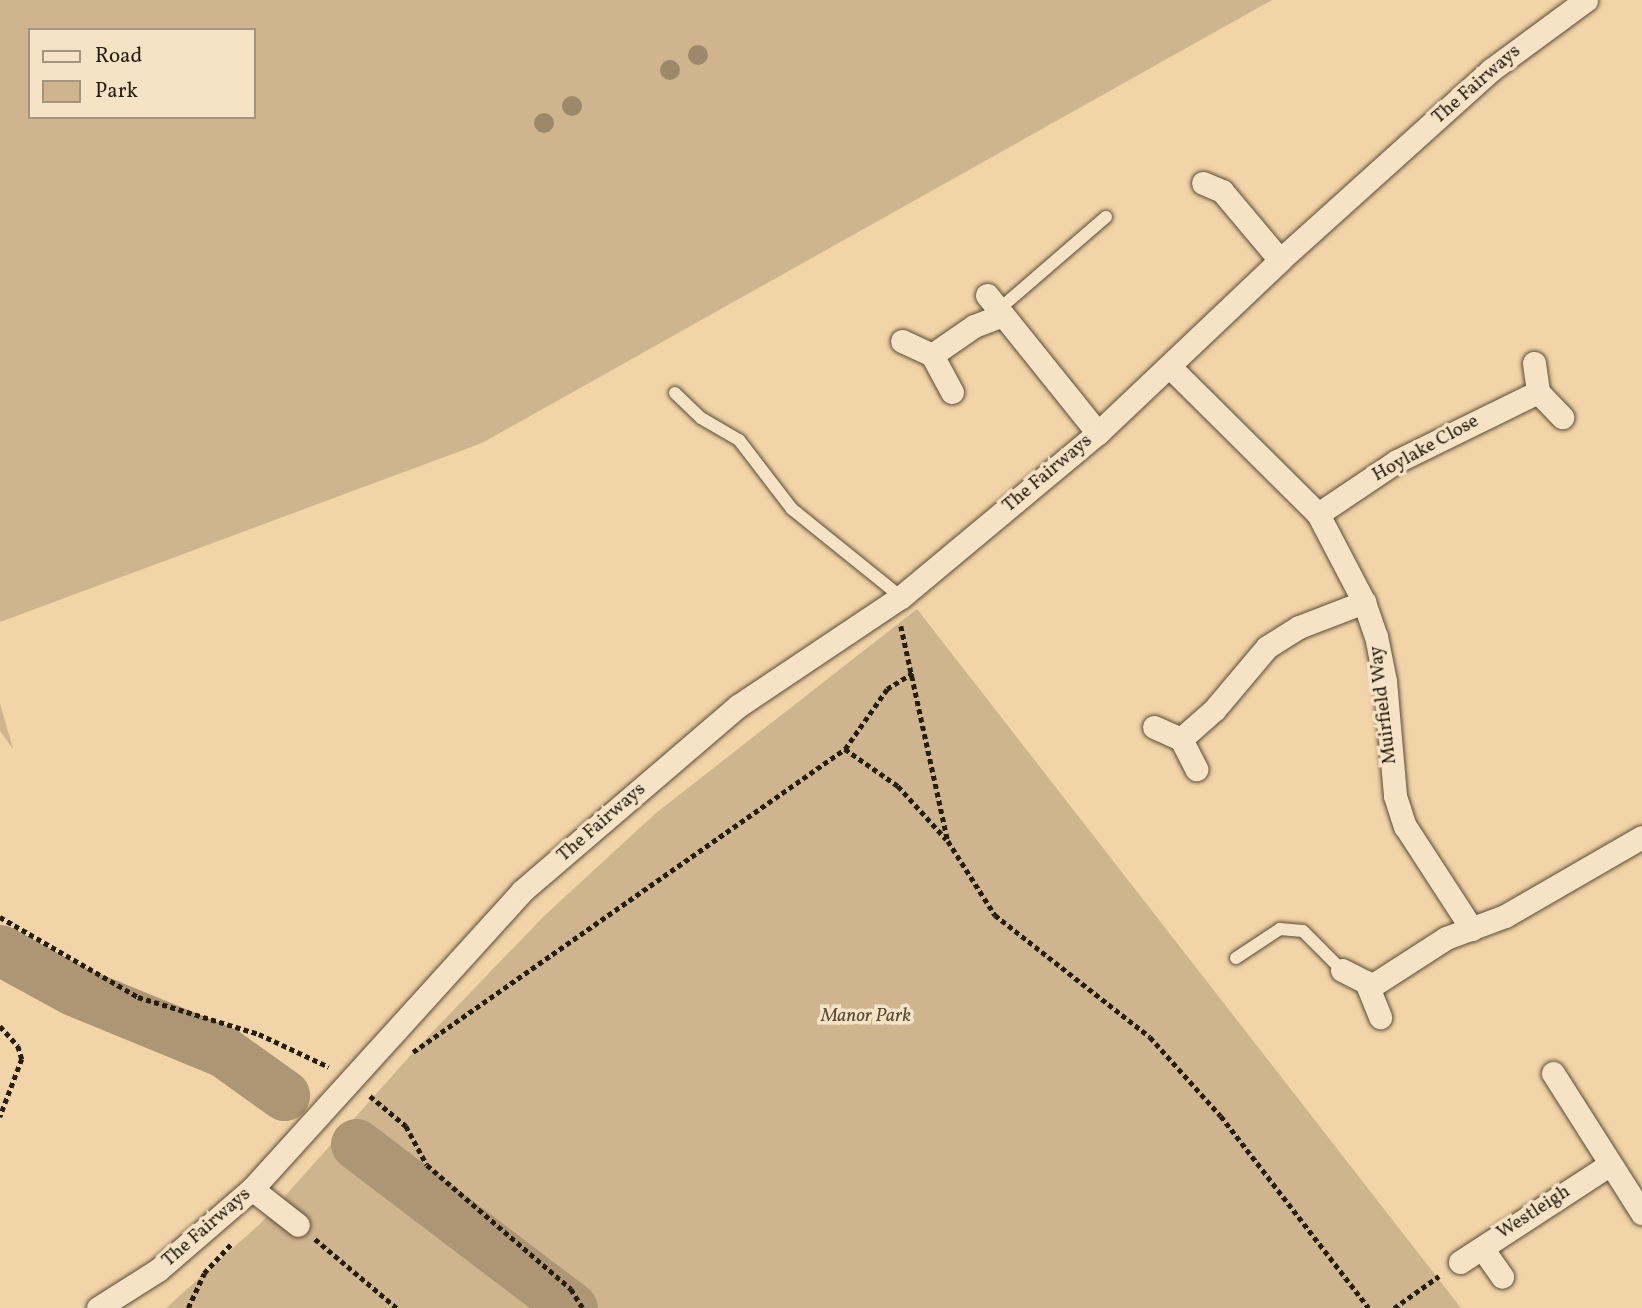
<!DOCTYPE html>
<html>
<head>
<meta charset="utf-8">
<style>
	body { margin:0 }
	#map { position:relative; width:1642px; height:1308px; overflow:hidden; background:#f1d4a7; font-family:Vollkorn,serif }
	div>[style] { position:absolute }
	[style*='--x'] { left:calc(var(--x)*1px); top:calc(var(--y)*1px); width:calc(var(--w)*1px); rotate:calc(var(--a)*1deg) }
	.green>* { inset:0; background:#ceb58e }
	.river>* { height:51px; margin:-25.5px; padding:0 25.5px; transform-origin:25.5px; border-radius:25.5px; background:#ac9674 }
	.path>* { height:4.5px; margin-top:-2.25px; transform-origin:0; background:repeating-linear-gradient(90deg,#261d11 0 5px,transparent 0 8.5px) }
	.roads { filter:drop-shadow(0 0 2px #594b36) drop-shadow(0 0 2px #594b36) }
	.service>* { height:12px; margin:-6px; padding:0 6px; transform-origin:6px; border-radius:6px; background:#f6e3c6 }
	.minor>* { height:23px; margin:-11.5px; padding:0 11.5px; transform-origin:11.5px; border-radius:11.5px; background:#f6e3c6 }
	.trees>* { width:20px; height:20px; margin:-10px; border-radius:50%; background:#9d8969 }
	span { translate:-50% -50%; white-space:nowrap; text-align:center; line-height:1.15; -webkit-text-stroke:7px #f6e3c6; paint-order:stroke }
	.street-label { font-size:19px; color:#261d11 }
	.park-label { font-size:19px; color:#584b36; font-style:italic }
	.legend { position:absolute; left:28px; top:28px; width:228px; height:91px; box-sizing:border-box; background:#f6e3c6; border:2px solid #a3947e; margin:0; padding:9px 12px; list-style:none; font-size:21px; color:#261d11 }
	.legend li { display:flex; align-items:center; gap:14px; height:35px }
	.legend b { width:35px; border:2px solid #a3947e }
</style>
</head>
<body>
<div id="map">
	<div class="green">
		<i style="clip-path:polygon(evenodd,0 0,1272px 0,482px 443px,0 622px,0 0,30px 30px,254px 30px,254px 117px,30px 117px,30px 30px)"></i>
		<i style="clip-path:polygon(917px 609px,1461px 1308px,166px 1308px,260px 1224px,417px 1048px,544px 916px,656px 813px)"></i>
		<i style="clip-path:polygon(0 703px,13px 749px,0 731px)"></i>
	</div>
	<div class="river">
		<i style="--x:0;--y:950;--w:83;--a:28.7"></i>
		<i style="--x:73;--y:990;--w:163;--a:22.3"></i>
		<i style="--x:224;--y:1052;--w:74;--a:35.6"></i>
		<i style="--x:356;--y:1144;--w:271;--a:37.2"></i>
	</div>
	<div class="path">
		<i style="--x:901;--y:626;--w:220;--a:77.7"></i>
		<i style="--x:948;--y:841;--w:88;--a:57.6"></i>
		<i style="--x:995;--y:915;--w:197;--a:38.2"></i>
		<i style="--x:1150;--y:1037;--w:106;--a:48.1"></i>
		<i style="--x:1221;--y:1116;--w:242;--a:52.4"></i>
		<i style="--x:845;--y:749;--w:65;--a:34.9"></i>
		<i style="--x:898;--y:786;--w:72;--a:47.8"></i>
		<i style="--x:0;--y:917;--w:160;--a:30.1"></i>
		<i style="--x:138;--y:997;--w:127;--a:17"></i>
		<i style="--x:259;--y:1034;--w:77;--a:25.2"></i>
		<i style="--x:0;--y:1026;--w:27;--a:48"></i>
		<i style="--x:18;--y:1046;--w:14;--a:73"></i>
		<i style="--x:22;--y:1059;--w:62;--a:110.8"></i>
		<i style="--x:413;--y:1052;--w:528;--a:-35.05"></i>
		<i style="--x:845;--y:749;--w:73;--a:-55"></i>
		<i style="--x:887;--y:689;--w:32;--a:-32"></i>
		<i style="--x:370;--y:1096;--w:47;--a:39.8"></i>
		<i style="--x:406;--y:1126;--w:44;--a:61.7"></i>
		<i style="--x:427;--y:1165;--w:190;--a:40.7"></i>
		<i style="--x:571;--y:1289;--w:22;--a:58"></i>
		<i style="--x:315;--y:1239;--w:107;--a:40.1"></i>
		<i style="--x:188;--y:1308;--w:38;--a:-65"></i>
		<i style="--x:204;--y:1273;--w:42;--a:-46.9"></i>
		<i style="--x:1394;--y:1308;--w:55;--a:-35.4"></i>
	</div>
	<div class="roads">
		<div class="service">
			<i style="--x:997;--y:311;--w:144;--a:-40.8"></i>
			<i style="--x:675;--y:393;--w:36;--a:44"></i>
			<i style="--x:701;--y:418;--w:44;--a:30.1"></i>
			<i style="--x:739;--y:440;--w:87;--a:52.5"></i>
			<i style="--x:792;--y:509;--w:140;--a:38.9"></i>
			<i style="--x:1236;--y:958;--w:53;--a:-33.4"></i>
			<i style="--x:1280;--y:929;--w:23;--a:5"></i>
			<i style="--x:1303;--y:931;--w:55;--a:45"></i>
		</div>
		<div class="minor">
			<i style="--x:1203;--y:183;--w:21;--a:23"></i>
			<i style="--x:1222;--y:191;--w:90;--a:50"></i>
			<i style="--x:987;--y:295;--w:177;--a:51.2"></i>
			<i style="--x:902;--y:341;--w:33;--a:25"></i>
			<i style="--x:932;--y:355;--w:42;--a:61.6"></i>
			<i style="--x:932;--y:355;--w:51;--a:-34.6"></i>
			<i style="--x:974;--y:326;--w:28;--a:-21"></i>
			<i style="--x:1534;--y:363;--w:29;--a:82"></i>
			<i style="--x:1538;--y:392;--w:35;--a:46"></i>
			<i style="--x:1170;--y:367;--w:209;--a:44.8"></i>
			<i style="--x:1318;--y:514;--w:99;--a:62.4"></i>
			<i style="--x:1364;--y:602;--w:36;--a:71"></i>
			<i style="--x:1376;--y:636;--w:46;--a:78.7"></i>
			<i style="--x:1385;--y:681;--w:115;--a:85"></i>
			<i style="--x:1395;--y:796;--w:32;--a:72"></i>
			<i style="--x:1405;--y:826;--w:123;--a:57"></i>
			<i style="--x:1318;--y:514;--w:95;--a:-33.9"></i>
			<i style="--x:1397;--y:461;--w:157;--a:-26.1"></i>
			<i style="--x:1154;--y:727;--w:30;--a:24"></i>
			<i style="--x:1181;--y:739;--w:34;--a:63"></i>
			<i style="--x:1181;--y:739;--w:44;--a:-41.3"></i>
			<i style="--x:1214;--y:710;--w:82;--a:-49.9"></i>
			<i style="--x:1267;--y:647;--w:38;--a:-32"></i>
			<i style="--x:1299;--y:627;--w:70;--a:-21"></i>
			<i style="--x:1342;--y:970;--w:27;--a:27"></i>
			<i style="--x:1366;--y:982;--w:38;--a:68"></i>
			<i style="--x:1370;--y:987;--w:90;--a:-32.8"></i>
			<i style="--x:1446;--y:938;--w:63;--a:-20.4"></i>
			<i style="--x:1505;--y:916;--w:158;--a:-30"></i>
			<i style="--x:1553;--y:1073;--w:166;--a:57.6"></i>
			<i style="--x:252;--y:1189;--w:58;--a:38"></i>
			<i style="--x:1482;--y:1248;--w:35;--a:55"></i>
			<i style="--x:1460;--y:1262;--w:178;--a:-33.1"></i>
			<i style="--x:98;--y:1308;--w:71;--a:-32.3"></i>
			<i style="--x:158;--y:1270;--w:124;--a:-40.8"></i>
			<i style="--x:252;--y:1189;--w:402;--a:-47.8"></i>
			<i style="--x:522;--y:891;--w:284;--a:-40.6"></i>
			<i style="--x:738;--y:706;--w:196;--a:-33.8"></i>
			<i style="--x:901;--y:597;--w:256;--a:-39.8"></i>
			<i style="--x:1098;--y:433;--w:251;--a:-43.5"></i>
			<i style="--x:1280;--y:260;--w:284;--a:-42"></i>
			<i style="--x:1491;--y:70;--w:118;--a:-36.4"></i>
		</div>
	</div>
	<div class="trees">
		<i style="left:698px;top:55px"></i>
		<i style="left:670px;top:70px"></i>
		<i style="left:572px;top:106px"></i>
		<i style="left:544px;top:123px"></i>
	</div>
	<div class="street-label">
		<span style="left:1477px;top:85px;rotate:-41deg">The Fairways</span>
		<span style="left:1426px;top:449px;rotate:-29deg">Hoylake Close</span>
		<span style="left:1048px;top:474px;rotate:-40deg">The Fairways</span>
		<span style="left:1384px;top:705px;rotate:-97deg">Muirfield Way</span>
		<span style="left:602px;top:823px;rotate:-41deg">The Fairways</span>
		<span style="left:1534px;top:1213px;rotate:-33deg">Westleigh</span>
		<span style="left:207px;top:1228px;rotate:-41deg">The Fairways</span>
	</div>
	<div class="park-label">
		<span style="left:866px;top:1017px">Manor Park</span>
	</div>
	<ul class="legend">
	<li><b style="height:9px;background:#f6e3c6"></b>Road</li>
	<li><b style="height:19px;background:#ceb58e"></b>Park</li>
	</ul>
</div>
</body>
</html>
